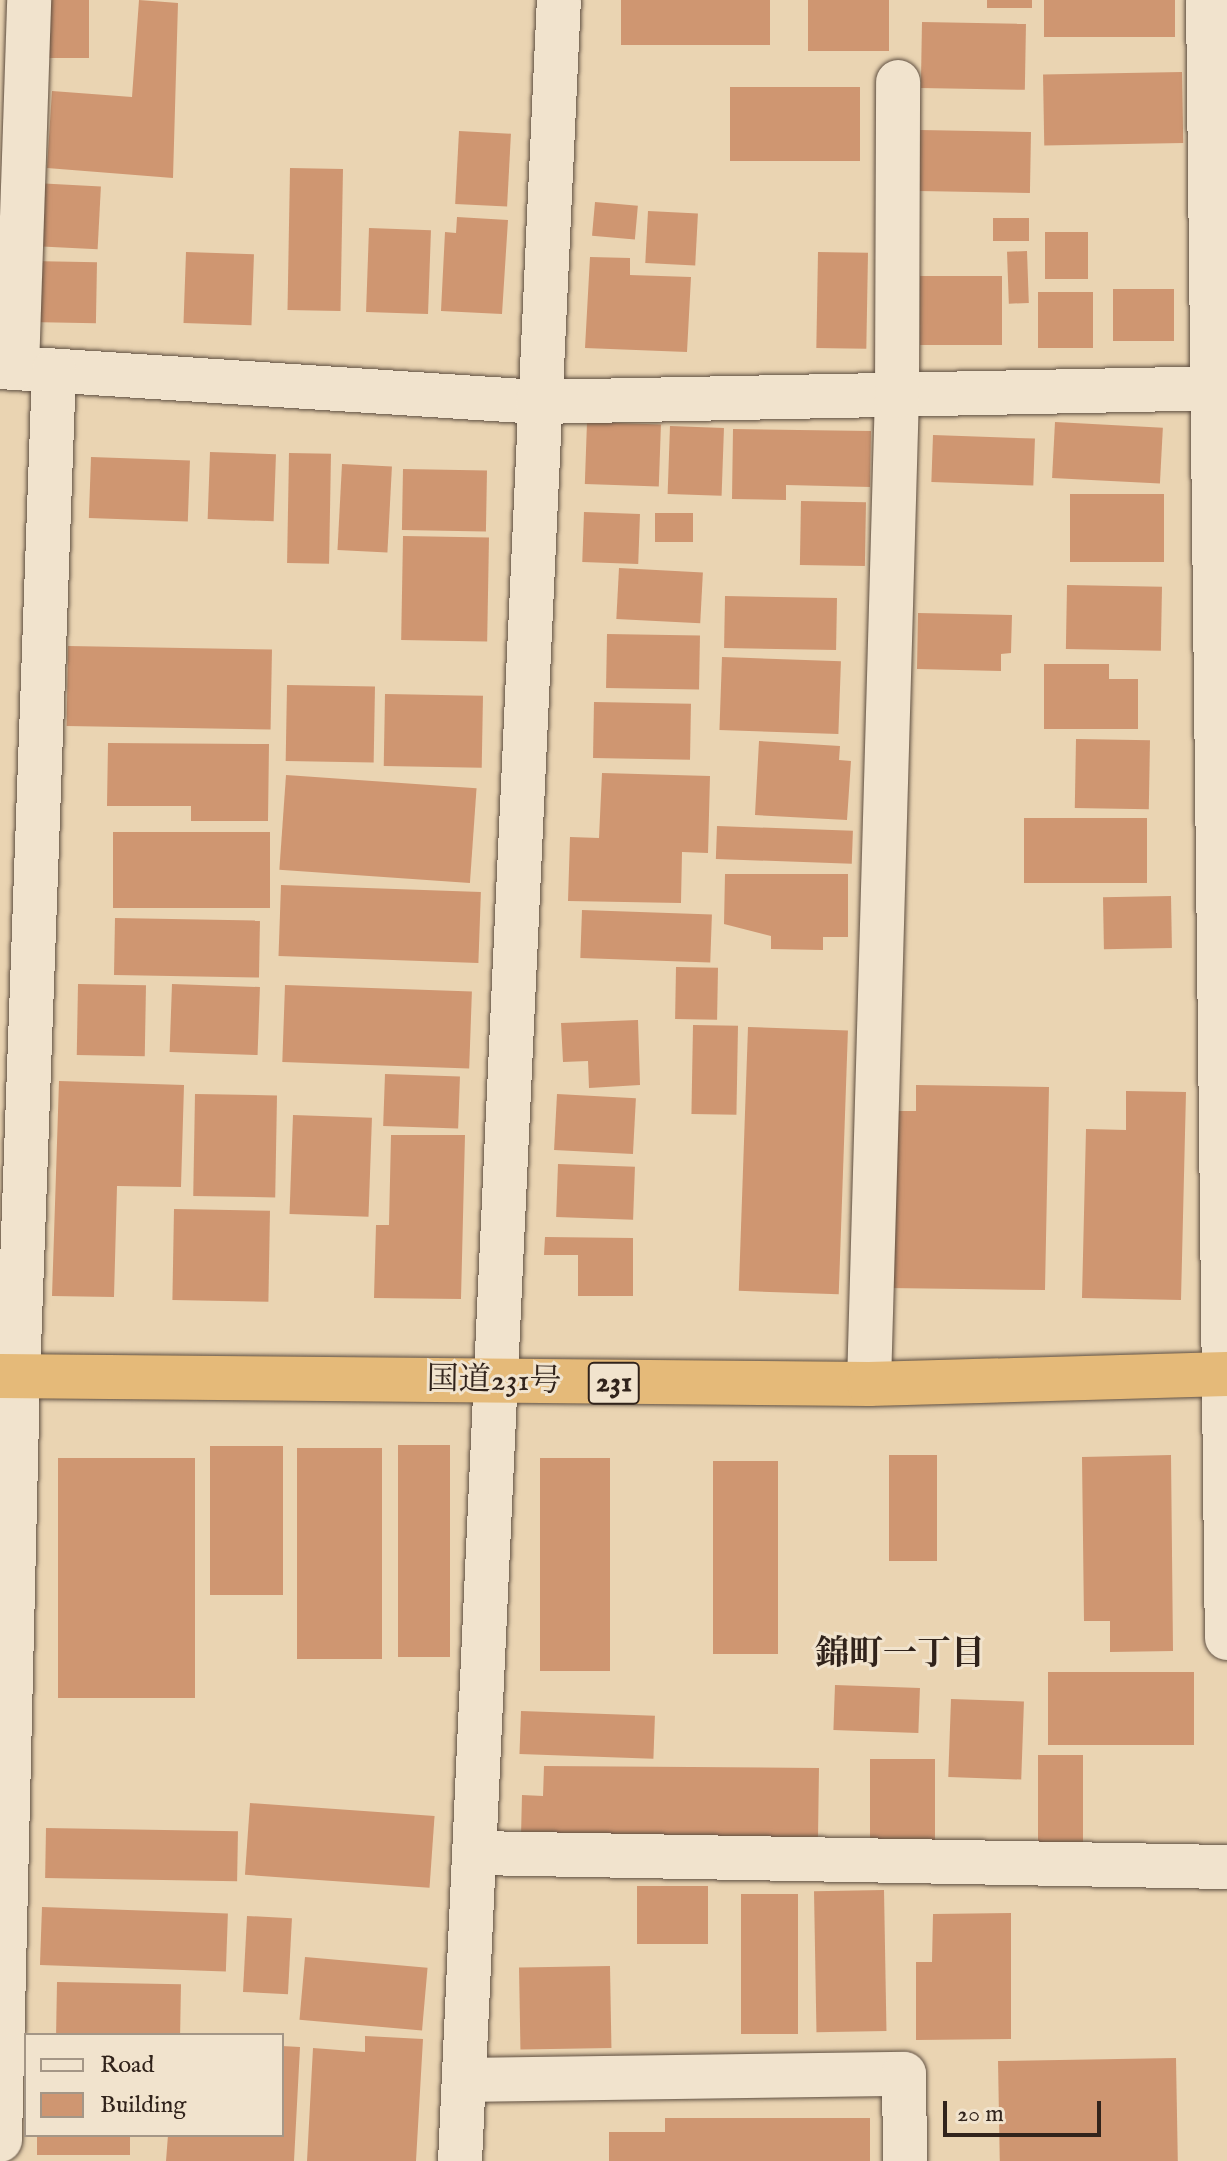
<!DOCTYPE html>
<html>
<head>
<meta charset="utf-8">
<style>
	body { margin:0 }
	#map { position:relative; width:1227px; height:2161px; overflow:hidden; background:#ead4b2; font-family:"IM FELL English","Noto Serif JP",serif }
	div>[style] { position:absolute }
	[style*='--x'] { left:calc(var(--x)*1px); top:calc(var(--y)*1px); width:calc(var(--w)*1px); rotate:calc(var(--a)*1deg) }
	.building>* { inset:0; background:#cf9671; transform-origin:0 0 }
	.roads { filter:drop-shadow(0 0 2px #5f4f41) drop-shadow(0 0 2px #5f4f41) }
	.minor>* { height:44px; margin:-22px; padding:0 22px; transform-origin:22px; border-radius:22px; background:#f1e3cd }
	.highway>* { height:44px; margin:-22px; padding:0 22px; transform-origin:22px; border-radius:22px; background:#e5ba79 }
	span { translate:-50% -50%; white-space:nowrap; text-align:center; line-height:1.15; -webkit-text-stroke:6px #f1e3cd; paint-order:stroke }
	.shield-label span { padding:2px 6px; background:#f1e3cd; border:2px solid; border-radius:6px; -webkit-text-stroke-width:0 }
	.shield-label { font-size:30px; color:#31231b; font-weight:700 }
	.street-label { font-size:32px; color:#31231b }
	.neighbourhood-label { font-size:34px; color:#31231b; font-weight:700 }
	.legend { position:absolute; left:24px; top:2033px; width:260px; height:104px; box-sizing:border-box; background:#f1e3cd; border:2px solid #a49686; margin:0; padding:10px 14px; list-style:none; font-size:24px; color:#31231b }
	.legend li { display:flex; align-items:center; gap:16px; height:40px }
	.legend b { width:40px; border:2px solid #a49686 }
	.scale { position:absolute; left:943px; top:2101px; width:158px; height:36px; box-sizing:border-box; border:4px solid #31231b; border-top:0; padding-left:10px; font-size:24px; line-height:28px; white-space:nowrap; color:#31231b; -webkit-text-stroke:6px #f1e3cd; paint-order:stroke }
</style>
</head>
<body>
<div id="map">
	<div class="building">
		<i style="left:38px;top:0;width:51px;height:58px"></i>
		<i style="clip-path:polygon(139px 0,178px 3px,173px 178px,47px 168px,52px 91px,132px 97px)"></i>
		<i style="left:621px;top:0;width:149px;height:45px"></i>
		<i style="left:808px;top:0;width:81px;height:51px"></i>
		<i style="left:987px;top:0;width:45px;height:8px"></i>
		<i style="left:1044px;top:0;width:131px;height:37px"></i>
		<i style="left:922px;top:22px;width:104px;height:66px;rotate:1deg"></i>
		<i style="left:1182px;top:72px;width:71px;height:139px;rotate:89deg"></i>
		<i style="left:730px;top:87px;width:130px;height:74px"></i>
		<i style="left:920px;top:130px;width:111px;height:61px;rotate:1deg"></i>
		<i style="left:459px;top:131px;width:52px;height:73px;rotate:3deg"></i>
		<i style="left:290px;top:168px;width:53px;height:142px;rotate:1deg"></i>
		<i style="left:35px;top:183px;width:66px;height:63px;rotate:3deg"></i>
		<i style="left:595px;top:202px;width:43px;height:34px;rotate:5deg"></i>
		<i style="left:648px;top:211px;width:50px;height:52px;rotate:3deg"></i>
		<i style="clip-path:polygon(457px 217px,508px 220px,502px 314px,441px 311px,445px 232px,456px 233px)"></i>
		<i style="left:993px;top:218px;width:36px;height:23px"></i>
		<i style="left:369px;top:228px;width:62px;height:84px;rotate:2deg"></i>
		<i style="left:1045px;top:232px;width:43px;height:47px"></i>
		<i style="left:1027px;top:251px;width:52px;height:20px;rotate:88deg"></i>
		<i style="left:186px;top:252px;width:68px;height:71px;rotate:2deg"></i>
		<i style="left:818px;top:252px;width:50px;height:96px;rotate:1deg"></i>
		<i style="clip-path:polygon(590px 257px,630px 258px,630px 275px,691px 277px,687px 352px,585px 348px)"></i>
		<i style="left:30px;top:261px;width:67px;height:61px;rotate:1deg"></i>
		<i style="left:920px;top:276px;width:82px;height:69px"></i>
		<i style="left:1113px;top:289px;width:61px;height:52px"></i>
		<i style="left:1038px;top:292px;width:55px;height:56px"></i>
		<i style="left:587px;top:422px;width:74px;height:62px;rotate:2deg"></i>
		<i style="left:1055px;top:422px;width:108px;height:56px;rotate:3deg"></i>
		<i style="left:670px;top:426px;width:54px;height:68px;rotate:2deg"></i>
		<i style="clip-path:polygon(733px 429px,871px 431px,870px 487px,786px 485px,786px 500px,732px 499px)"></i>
		<i style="left:933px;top:435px;width:102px;height:47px;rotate:2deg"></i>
		<i style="left:210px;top:452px;width:66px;height:67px;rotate:2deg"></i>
		<i style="left:289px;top:453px;width:42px;height:110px;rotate:1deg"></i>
		<i style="left:91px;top:457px;width:99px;height:61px;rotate:2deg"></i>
		<i style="left:342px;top:464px;width:50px;height:86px;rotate:3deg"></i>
		<i style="left:403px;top:469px;width:84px;height:61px;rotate:1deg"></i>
		<i style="left:1070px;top:494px;width:94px;height:68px"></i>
		<i style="left:801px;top:501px;width:65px;height:64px;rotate:1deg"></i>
		<i style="left:584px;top:512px;width:56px;height:50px;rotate:2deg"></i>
		<i style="left:693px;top:513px;width:29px;height:38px;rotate:90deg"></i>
		<i style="left:403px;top:536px;width:86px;height:104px;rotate:1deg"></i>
		<i style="left:619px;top:568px;width:84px;height:51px;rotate:3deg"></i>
		<i style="left:1067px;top:585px;width:95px;height:64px;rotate:1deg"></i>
		<i style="left:725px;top:596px;width:112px;height:52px;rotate:1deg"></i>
		<i style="clip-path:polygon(918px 613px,1012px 615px,1011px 653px,1001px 654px,1001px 671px,917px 669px)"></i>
		<i style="left:607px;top:634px;width:93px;height:54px;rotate:1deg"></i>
		<i style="left:68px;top:646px;width:204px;height:80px;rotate:1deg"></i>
		<i style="left:722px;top:657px;width:119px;height:73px;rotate:2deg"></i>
		<i style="clip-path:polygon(1044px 664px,1109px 664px,1109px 679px,1138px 679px,1138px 729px,1044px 729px)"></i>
		<i style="left:287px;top:685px;width:88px;height:76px;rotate:1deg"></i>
		<i style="left:385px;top:694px;width:98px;height:72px;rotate:1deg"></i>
		<i style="left:594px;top:702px;width:97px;height:56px;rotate:1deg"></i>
		<i style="left:1076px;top:739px;width:74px;height:69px;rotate:1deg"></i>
		<i style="clip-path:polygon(759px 741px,840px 746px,839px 760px,851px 761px,847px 820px,755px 815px)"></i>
		<i style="clip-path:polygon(108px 743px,269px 744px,268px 821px,191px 821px,191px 806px,107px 806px)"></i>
		<i style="clip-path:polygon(602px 773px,710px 776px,708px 853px,682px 852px,681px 903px,568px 901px,570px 837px,599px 838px)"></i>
		<i style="left:286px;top:775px;width:191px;height:95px;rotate:4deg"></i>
		<i style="left:1024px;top:818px;width:123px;height:65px"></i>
		<i style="left:717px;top:826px;width:136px;height:33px;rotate:2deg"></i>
		<i style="left:113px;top:832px;width:157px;height:76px"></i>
		<i style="clip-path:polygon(725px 874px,848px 874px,848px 937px,823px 937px,823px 950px,771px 949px,771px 936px,724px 924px)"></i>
		<i style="left:281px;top:885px;width:200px;height:71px;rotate:2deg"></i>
		<i style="left:1171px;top:896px;width:52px;height:68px;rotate:89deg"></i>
		<i style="left:582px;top:910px;width:130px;height:48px;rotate:2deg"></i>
		<i style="left:115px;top:918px;width:145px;height:57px;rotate:1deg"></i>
		<i style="left:676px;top:967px;width:42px;height:52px;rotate:1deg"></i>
		<i style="left:78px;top:984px;width:68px;height:71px;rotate:1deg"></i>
		<i style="left:172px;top:984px;width:88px;height:68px;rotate:2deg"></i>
		<i style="left:285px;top:985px;width:187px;height:77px;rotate:2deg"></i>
		<i style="clip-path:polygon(638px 1020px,640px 1085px,589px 1088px,588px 1061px,563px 1062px,561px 1023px)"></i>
		<i style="left:693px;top:1025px;width:45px;height:89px;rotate:1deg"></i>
		<i style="left:748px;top:1027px;width:100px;height:264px;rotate:2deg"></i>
		<i style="left:385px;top:1074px;width:75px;height:52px;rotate:2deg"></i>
		<i style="clip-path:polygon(59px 1081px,184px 1085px,181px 1187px,117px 1186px,114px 1297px,52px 1296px)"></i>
		<i style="clip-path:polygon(916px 1085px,1049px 1087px,1045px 1290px,889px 1288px,892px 1111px,916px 1111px)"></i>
		<i style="clip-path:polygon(1126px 1091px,1186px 1092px,1181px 1300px,1082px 1298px,1086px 1129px,1126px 1130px)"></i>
		<i style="left:195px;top:1094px;width:82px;height:102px;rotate:1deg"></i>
		<i style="left:557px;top:1094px;width:79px;height:56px;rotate:3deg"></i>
		<i style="left:293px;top:1115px;width:79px;height:99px;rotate:2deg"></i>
		<i style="clip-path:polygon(391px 1135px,465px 1135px,461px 1299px,374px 1298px,376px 1225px,389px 1225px)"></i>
		<i style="left:558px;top:1164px;width:77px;height:53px;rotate:2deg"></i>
		<i style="left:174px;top:1209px;width:96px;height:91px;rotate:1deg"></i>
		<i style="clip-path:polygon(545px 1237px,633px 1238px,633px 1296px,578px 1296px,578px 1255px,544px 1255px)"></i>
		<i style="left:398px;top:1445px;width:52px;height:212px"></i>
		<i style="left:210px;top:1446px;width:73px;height:149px"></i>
		<i style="left:297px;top:1448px;width:85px;height:211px"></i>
		<i style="left:889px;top:1455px;width:48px;height:106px"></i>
		<i style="clip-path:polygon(1171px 1455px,1173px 1651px,1110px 1652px,1110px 1621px,1084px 1621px,1082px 1457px)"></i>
		<i style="left:58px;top:1458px;width:137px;height:240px"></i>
		<i style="left:540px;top:1458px;width:70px;height:213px"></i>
		<i style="left:713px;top:1461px;width:65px;height:193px"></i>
		<i style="left:1048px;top:1672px;width:146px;height:73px"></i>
		<i style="left:835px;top:1685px;width:85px;height:45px;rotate:2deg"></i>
		<i style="left:951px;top:1699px;width:73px;height:78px;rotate:2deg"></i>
		<i style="left:521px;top:1711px;width:134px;height:43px;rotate:2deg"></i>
		<i style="left:1038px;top:1755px;width:45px;height:88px"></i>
		<i style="left:870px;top:1759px;width:65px;height:83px"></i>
		<i style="clip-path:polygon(544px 1766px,819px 1768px,818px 1838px,521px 1836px,522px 1795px,543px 1796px)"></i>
		<i style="left:250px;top:1803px;width:185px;height:72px;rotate:4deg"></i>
		<i style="left:46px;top:1828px;width:192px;height:50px;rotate:1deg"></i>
		<i style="left:708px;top:1886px;width:58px;height:71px;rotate:90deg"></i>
		<i style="left:884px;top:1890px;width:141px;height:70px;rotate:89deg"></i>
		<i style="left:798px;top:1894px;width:140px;height:57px;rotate:90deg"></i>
		<i style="left:42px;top:1907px;width:186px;height:58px;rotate:2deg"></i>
		<i style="clip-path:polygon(1011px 1913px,1011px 2039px,916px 2040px,916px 1962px,932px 1962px,933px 1914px)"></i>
		<i style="left:247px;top:1916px;width:45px;height:76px;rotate:3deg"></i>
		<i style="left:305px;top:1957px;width:123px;height:63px;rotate:5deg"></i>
		<i style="left:610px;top:1966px;width:82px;height:91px;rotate:89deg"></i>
		<i style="left:57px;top:1982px;width:124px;height:53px;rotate:1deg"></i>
		<i style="clip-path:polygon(365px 2036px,423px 2039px,416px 2161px,307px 2161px,313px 2048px,365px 2052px)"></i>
		<i style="clip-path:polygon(282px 2046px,300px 2047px,294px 2161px,166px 2161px,168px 2135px,282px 2135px)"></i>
		<i style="left:1176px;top:2058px;width:103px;height:178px;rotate:89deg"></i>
		<i style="clip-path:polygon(665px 2118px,870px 2118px,870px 2161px,609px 2161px,609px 2132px,665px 2132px)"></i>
		<i style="left:37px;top:2135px;width:93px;height:20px"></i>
	</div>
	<div class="roads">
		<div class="minor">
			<i style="--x:1208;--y:0;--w:1638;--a:89.34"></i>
			<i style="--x:0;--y:367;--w:539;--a:3.72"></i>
			<i style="--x:538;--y:402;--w:689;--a:-1.16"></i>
			<i style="--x:17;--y:368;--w:368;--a:-88.1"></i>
			<i style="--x:869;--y:1384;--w:988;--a:-88.38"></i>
			<i style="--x:897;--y:396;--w:314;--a:-89.8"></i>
			<i style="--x:476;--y:1853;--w:751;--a:1.07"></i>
			<i style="--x:465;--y:2080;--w:439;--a:-0.8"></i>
			<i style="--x:904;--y:2074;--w:87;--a:89.3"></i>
			<i style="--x:0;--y:2140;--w:764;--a:-88.65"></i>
			<i style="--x:18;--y:1376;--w:1006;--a:-87.95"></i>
			<i style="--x:460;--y:2161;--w:2163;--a:-87.38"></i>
		</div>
		<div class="highway">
			<i style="--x:0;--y:1376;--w:869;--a:0.53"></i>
			<i style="--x:869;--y:1384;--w:358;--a:-1.6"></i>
		</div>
	</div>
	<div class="shield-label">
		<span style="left:614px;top:1383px">231</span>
	</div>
	<div class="street-label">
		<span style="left:494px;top:1382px;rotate:1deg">国道231号</span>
	</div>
	<div class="neighbourhood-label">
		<span style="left:900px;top:1655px">錦町一丁目</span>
	</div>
	<ul class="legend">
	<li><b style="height:10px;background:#f1e3cd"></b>Road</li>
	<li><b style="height:22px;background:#cf9671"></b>Building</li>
	</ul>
	<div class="scale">20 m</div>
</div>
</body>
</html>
